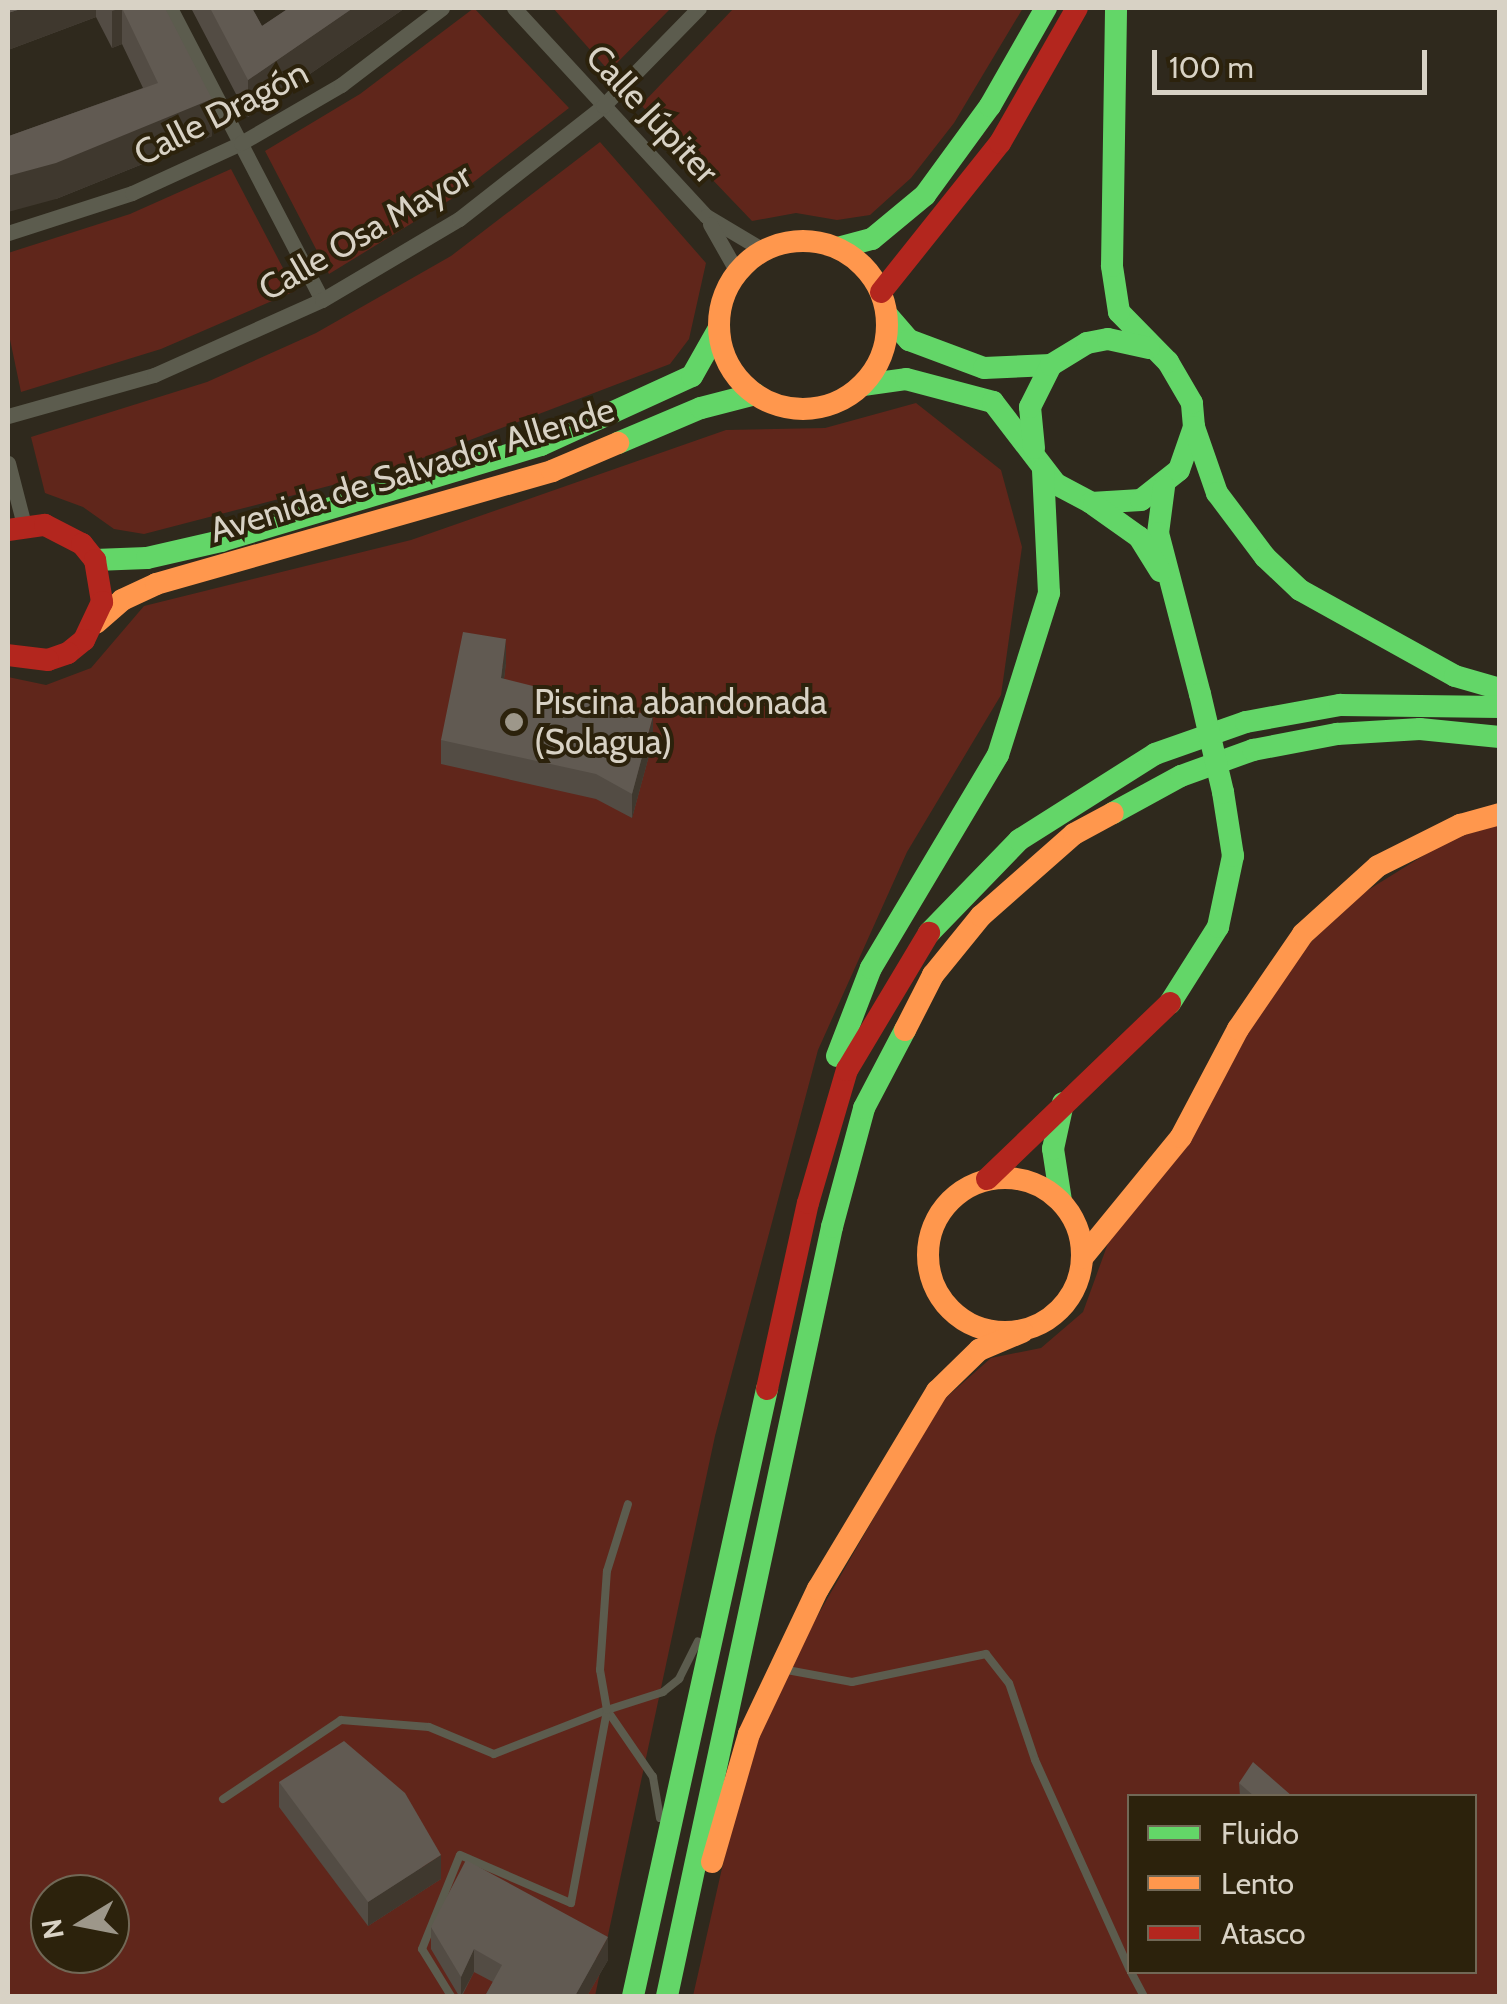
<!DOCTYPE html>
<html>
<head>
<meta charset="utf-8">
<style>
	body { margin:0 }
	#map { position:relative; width:1507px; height:2004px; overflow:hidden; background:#2f291d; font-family:Cabin,sans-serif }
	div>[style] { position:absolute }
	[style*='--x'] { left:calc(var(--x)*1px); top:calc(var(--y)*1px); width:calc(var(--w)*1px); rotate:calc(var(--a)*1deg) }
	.green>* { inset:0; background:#60261b }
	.lane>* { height:8px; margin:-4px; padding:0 4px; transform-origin:4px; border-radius:4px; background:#5c5c4e }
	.street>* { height:15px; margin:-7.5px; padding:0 7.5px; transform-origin:7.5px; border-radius:7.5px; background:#5c5c4e }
	.fast>* { height:22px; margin:-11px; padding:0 11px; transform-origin:11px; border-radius:11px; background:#63d668 }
	.slow>* { height:22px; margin:-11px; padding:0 11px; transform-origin:11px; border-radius:11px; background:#ff974d }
	.slow>.ring { margin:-11px; padding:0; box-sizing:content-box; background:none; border:22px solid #ff974d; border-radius:50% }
	.jam>* { height:22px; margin:-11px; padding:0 11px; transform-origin:11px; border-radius:11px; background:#b3261e }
	.fast-bridge>* { height:22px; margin:-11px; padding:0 11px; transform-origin:11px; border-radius:11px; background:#63d668 }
	.wall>* { inset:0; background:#534c44 }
	.shaded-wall>* { inset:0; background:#3f382e }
	.building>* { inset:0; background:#615a52 }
	.dots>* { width:28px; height:28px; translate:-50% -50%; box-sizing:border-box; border:5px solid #2c220c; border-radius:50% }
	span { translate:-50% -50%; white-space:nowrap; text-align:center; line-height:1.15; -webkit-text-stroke:8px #2c220c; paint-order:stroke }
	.street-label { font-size:35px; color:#d8d2c5 }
	.poi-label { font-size:35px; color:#d8d2c5 }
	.left { translate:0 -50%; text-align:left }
	.frame { position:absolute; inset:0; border:10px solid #d8d2c5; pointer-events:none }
	.legend { position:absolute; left:1127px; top:1794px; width:350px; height:180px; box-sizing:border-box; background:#2c220c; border:2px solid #716856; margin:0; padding:12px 18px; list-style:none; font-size:30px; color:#d8d2c5 }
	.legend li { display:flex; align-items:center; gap:20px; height:50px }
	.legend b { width:50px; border:2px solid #716856 }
	.north { position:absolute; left:30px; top:1874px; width:100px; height:100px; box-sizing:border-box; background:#2c220c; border:2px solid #716856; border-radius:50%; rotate:260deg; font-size:28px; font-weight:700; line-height:40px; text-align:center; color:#d8d2c5 }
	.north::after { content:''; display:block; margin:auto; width:35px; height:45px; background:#9d978a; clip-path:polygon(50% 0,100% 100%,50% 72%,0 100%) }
	.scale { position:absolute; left:1152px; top:50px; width:275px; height:45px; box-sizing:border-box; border:5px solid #d8d2c5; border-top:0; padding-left:12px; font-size:30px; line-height:35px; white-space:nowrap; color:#d8d2c5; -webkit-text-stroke:8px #2c220c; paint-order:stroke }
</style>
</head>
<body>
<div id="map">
	<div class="green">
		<i style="clip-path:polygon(474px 8px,569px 108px,453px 198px,329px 274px,265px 151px,360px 94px)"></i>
		<i style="clip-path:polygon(553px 8px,671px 8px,609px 71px)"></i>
		<i style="clip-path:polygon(734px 8px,1023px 8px,954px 123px,911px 178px,870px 215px,837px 220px,796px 213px,752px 221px,641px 105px)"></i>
		<i style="clip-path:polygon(600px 142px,706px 263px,689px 339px,670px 364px,394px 469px,144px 534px,114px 529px,83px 507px,45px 493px,31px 437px,207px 382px,316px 333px,451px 256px)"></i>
		<i style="clip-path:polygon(231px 169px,295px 291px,161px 349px,21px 392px,8px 330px,8px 253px,130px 214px)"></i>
		<i style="clip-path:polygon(evenodd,916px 403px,1001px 470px,1022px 547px,1001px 695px,907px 852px,818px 1050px,715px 1436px,595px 1996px,8px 1996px,8px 677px,46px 685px,91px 668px,144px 606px,411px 540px,726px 430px,825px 428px,916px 403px,50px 1894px,110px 1894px,110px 1954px,50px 1954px,50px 1894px)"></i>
		<i style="clip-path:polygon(evenodd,1499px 825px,1499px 1996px,693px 1996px,737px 1802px,777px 1686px,940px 1403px,991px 1358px,1041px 1348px,1083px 1312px,1115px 1224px,1290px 966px,1344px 905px,1450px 839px,1499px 825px,1130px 1796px,1474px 1796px,1474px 1972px,1130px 1972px,1130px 1796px)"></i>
	</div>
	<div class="lane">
		<i style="--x:787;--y:1670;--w:66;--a:10.5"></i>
		<i style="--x:852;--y:1682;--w:137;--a:-11.8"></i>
		<i style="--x:986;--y:1654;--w:37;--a:52"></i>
		<i style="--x:1009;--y:1683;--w:81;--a:71.3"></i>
		<i style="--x:1035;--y:1760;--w:230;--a:65.7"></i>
		<i style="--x:223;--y:1799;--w:142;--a:-33.8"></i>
		<i style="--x:341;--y:1720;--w:88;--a:4.5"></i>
		<i style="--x:429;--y:1727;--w:70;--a:22.6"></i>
		<i style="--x:494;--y:1754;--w:121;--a:-21.3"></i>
		<i style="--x:660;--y:1818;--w:42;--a:-99.7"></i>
		<i style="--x:653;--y:1777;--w:81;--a:-124.5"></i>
		<i style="--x:607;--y:1710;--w:59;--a:-17.8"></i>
		<i style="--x:663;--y:1692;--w:21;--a:-39"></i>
		<i style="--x:679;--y:1679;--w:42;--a:-63.4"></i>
		<i style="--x:1131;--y:1972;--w:27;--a:62"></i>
		<i style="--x:451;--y:1996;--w:55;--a:-121.7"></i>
		<i style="--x:422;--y:1949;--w:101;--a:-68"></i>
		<i style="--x:460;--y:1855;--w:121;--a:23.4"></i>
		<i style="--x:571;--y:1903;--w:196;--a:-79.4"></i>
		<i style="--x:607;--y:1710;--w:41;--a:-99.9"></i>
		<i style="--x:600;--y:1670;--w:99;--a:-86"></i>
		<i style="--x:607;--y:1571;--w:70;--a:-72.6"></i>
	</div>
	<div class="street">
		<i style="--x:170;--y:8;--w:329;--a:62.5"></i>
		<i style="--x:514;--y:8;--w:283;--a:47.3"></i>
		<i style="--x:706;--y:216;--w:66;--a:30.8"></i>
		<i style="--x:710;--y:224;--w:55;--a:60.6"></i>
		<i style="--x:8;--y:233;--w:130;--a:-17.9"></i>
		<i style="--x:132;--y:193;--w:120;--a:-24.6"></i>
		<i style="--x:241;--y:143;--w:116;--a:-30.1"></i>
		<i style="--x:341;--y:85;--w:127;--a:-37.3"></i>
		<i style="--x:8;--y:416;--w:152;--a:-15.7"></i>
		<i style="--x:154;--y:375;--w:184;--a:-24.1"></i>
		<i style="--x:322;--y:300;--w:159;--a:-30.6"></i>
		<i style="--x:459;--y:219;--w:183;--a:-38.1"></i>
		<i style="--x:603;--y:106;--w:137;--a:-45.6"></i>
		<i style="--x:8;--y:463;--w:64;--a:75.5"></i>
	</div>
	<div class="fast">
		<i style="--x:838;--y:248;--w:35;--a:-15"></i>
		<i style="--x:872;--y:239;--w:69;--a:-39.7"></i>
		<i style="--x:925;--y:195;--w:110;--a:-53.9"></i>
		<i style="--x:990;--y:106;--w:113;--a:-60.3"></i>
		<i style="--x:888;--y:316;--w:32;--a:49"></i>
		<i style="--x:909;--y:340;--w:80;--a:20.5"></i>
		<i style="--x:984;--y:368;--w:67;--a:-2.6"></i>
		<i style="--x:863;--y:385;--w:43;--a:-7.9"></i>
		<i style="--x:906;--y:379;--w:90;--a:14.8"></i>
		<i style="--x:993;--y:402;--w:103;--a:52.5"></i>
		<i style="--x:1056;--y:484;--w:40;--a:28"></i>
		<i style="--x:1091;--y:503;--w:50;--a:-3.4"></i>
		<i style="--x:1141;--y:500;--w:48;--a:-38.3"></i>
		<i style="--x:1179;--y:470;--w:46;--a:-70.8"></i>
		<i style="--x:1194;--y:427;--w:24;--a:-95"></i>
		<i style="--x:1192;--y:403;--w:48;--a:-120.3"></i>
		<i style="--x:1168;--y:362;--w:70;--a:-134.4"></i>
		<i style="--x:1119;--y:312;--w:47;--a:-98.7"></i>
		<i style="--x:1112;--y:266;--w:258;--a:-89.1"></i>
		<i style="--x:1194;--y:427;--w:70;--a:70.8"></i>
		<i style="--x:1217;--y:493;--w:80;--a:53.1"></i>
		<i style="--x:1265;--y:557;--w:48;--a:43.3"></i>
		<i style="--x:1300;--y:590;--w:177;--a:29"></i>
		<i style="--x:1455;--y:676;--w:47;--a:16.1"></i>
		<i style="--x:618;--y:443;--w:90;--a:-22.9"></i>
		<i style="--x:701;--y:408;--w:56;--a:-14.5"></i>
		<i style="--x:1034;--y:448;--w:41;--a:-95.6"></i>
		<i style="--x:1030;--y:407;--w:47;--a:-63.4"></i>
		<i style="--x:1051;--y:365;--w:42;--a:-31.4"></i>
		<i style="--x:1087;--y:343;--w:21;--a:-11"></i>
		<i style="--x:1108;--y:339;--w:42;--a:12.4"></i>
		<i style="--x:1164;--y:487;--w:46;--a:97.4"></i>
		<i style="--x:1158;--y:533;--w:166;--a:75.4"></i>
		<i style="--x:1094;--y:505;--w:55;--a:35.4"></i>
		<i style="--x:1139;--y:537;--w:40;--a:58"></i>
		<i style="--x:95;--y:560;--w:52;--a:-2.2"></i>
		<i style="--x:147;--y:558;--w:76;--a:-12.9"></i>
		<i style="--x:221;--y:541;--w:334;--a:-16.7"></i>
		<i style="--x:541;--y:445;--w:166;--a:-24.6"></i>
		<i style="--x:692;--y:376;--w:55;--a:-60.6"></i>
		<i style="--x:1113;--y:813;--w:77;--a:-28.6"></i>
		<i style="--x:1181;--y:776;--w:77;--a:-19.9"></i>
		<i style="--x:1253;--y:750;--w:86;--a:-10.8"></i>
		<i style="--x:1337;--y:734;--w:83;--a:-3.4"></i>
		<i style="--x:1420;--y:729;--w:80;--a:5.7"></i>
		<i style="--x:929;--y:933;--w:129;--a:-45.9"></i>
		<i style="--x:1019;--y:840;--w:161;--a:-32.3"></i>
		<i style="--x:1155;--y:754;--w:96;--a:-19.4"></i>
		<i style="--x:1246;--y:722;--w:96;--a:-10.3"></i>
		<i style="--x:1340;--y:705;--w:160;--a:0.7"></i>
		<i style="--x:1170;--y:1003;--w:90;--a:-57.7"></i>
		<i style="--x:1218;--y:927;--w:73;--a:-78.1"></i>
		<i style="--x:1233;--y:856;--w:65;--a:-98.9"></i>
		<i style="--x:837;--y:1056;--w:94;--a:-68.9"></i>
		<i style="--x:871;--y:968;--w:248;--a:-59.2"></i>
		<i style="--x:998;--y:755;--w:170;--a:-72.5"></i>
		<i style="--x:1049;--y:593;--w:124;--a:-92.8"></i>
		<i style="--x:1061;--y:1201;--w:53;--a:-98.7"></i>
		<i style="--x:1053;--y:1149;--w:47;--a:-77.7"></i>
		<i style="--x:633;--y:1996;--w:622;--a:-77.55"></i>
		<i style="--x:667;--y:1996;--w:787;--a:-77.89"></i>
		<i style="--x:832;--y:1227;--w:123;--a:-74.9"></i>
		<i style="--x:864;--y:1108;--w:88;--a:-62.3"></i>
	</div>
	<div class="slow">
		<i class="ring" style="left:719px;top:241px;width:146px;height:146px"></i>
		<i style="--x:96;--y:623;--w:35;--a:-41"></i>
		<i style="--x:122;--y:600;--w:38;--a:-25"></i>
		<i style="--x:156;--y:584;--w:412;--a:-15.9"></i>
		<i style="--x:552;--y:471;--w:72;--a:-23"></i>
		<i style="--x:905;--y:1030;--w:62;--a:-63"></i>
		<i style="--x:933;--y:975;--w:76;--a:-50.9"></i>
		<i style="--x:981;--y:916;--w:124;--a:-41.4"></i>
		<i style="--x:1074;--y:834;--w:44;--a:-28.3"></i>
		<i class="ring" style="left:928px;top:1178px;width:132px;height:132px"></i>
		<i style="--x:1082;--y:1258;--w:156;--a:-50.7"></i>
		<i style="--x:1181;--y:1137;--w:122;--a:-62.2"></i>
		<i style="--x:1238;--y:1029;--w:115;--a:-55.6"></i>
		<i style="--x:1303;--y:934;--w:101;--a:-42.2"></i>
		<i style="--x:1378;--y:866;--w:92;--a:-26.6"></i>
		<i style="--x:1460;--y:825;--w:41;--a:-15.4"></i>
		<i style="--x:712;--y:1862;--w:133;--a:-73.9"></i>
		<i style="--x:749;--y:1734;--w:161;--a:-64.6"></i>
		<i style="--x:818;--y:1589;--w:231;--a:-59"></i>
		<i style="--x:937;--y:1391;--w:59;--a:-44.3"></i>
		<i style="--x:979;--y:1350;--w:47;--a:-22.7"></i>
	</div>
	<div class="jam">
		<i style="--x:881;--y:292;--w:191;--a:-51.4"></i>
		<i style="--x:1000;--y:143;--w:155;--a:-60.3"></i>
		<i style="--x:8;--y:530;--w:37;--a:-8"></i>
		<i style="--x:45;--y:525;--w:42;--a:27.2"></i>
		<i style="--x:82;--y:544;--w:21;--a:51"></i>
		<i style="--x:95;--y:560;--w:43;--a:80.5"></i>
		<i style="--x:102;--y:602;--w:42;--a:115.3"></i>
		<i style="--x:84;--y:640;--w:21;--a:141"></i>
		<i style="--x:68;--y:653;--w:21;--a:161"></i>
		<i style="--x:48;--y:660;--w:40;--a:-172.9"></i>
		<i style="--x:987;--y:1179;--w:254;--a:-43.9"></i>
		<i style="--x:767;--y:1389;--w:190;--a:-77.6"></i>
		<i style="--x:808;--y:1203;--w:139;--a:-73.7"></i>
		<i style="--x:847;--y:1070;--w:160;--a:-59.1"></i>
	</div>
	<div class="fast-bridge">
		<i style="--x:1200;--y:694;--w:101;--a:76.8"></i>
	</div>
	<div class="wall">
		<i style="clip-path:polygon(8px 8px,165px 8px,212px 136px,56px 199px,9px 136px,143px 88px,122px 44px,112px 48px,96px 17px,8px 50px)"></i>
		<i style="clip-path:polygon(191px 8px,252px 8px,262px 26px,289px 8px,405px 8px,248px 117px)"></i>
		<i style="clip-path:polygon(506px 663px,504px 679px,653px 741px,632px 818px,596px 799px,441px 764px,441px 740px)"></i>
		<i style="clip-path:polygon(279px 1782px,441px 1879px,368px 1926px,279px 1807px)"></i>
		<i style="clip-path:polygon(1239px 1783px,1292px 1796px,1240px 1796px)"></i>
		<i style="clip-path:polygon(431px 1927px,608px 1960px,587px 1996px,485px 1996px,493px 1982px,474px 1972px,462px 1996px,459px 1996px,431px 1949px)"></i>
	</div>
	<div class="shaded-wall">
		<i style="clip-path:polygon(24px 8px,96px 8px,96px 17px,8px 50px,8px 13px)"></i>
		<i style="clip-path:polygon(122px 8px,122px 44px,112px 48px,112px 11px)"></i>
		<i style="clip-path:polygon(353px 8px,405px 8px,248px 117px,248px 80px)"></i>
		<i style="clip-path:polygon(212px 99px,212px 136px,56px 199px,8px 212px,8px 176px)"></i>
		<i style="clip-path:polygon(506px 639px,506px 663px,501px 703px,501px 678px)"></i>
		<i style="clip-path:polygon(653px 716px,653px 741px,632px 818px,632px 794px)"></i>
		<i style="clip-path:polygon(441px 1855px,441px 1879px,368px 1926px,368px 1902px)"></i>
		<i style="clip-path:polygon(608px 1937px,608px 1960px,587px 1996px,575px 1996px)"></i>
		<i style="clip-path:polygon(474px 1949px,474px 1972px,461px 1996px,461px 1977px)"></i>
	</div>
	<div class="building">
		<i style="clip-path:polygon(8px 8px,24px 8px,8px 13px)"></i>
		<i style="clip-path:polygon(122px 8px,165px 8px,212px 99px,56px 163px,8px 176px,8px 130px,9px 136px,158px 83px)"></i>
		<i style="clip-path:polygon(210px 8px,252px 8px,262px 26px,289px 8px,353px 8px,248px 80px)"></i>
		<i style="clip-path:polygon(463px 632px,506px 639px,501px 678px,653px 716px,632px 794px,596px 774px,441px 740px)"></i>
		<i style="clip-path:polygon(344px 1741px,405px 1793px,441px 1855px,368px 1902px,279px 1782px)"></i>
		<i style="clip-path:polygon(1253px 1762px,1292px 1796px,1254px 1796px,1239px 1783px)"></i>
		<i style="clip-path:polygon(466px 1860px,608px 1937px,575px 1996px,559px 1996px,556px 1995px,555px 1996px,485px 1996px,502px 1965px,474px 1949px,461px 1977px,431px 1927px)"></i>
	</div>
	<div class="dots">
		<i style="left:514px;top:722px;background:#9d978a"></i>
	</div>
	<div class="street-label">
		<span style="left:221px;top:113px;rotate:-27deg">Calle Dragón</span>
		<span style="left:652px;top:114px;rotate:47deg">Calle Júpiter</span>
		<span style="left:365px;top:232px;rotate:-30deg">Calle Osa Mayor</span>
		<span style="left:412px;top:470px;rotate:-17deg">Avenida de Salvador Allende</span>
	</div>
	<div class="poi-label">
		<span class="left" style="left:534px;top:722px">Piscina abandonada<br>(Solagua)</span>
	</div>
	<div class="frame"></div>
	<ul class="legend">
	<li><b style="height:12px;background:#63d668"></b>Fluido</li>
	<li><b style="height:12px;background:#ff974d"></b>Lento</li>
	<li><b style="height:12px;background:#b3261e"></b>Atasco</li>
	</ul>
	<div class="north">N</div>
	<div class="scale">100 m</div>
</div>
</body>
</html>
